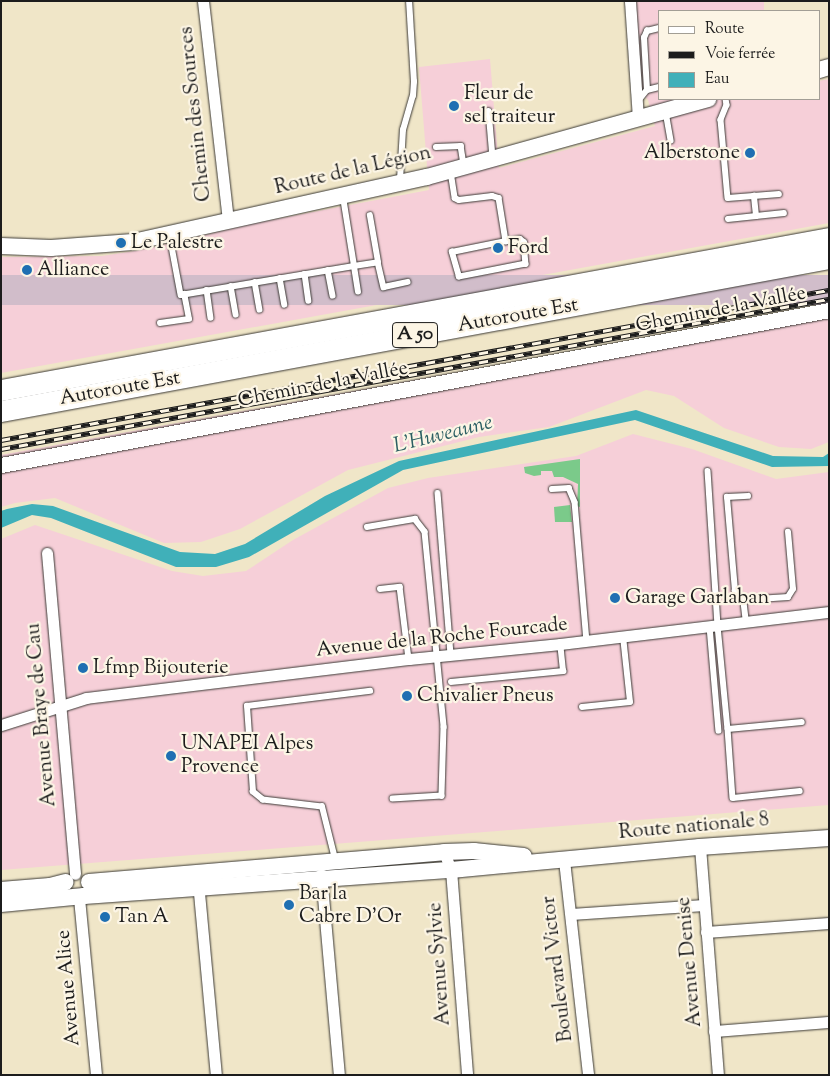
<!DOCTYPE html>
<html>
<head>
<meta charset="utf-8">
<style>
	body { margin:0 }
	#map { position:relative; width:830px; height:1076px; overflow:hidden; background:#f0e6c8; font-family:"Sorts Mill Goudy",serif }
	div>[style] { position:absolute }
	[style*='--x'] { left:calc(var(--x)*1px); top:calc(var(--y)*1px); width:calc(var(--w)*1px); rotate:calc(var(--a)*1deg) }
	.built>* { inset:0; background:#f6cfd8 }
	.industrial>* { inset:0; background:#d1bdca; transform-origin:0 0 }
	.green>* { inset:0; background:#7bca8a }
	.water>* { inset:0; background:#40b0b9 }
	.roads { filter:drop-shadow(0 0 1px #3c3a36) drop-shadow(0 0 1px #3c3a36) }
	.service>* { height:5.5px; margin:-2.75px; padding:0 2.75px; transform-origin:2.75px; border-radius:2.75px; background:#fff }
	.minor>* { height:11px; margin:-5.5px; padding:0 5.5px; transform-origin:5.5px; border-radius:5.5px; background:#fff }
	.tertiary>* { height:15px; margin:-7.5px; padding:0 7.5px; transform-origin:7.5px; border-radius:7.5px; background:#fff }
	.secondary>* { height:16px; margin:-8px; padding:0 8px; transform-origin:8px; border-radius:8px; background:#fff }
	.motorway>* { height:21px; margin:-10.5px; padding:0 10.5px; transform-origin:10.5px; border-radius:10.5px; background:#fff }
	.rail>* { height:5px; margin-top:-2.5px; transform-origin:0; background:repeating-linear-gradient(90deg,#fcf5e5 0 9px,#1c1c1c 0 18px); box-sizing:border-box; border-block:1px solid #1c1c1c }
	.dots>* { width:14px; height:14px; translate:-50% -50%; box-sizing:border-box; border:2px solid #fcf5e5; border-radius:50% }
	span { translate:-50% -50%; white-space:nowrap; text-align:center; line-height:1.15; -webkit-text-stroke:4.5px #fcf5e5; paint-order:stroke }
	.shield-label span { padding:1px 4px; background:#fcf5e5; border:1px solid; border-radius:4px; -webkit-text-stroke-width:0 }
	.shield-label { font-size:19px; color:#1c1c1c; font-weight:700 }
	.poi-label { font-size:20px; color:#1c1c1c }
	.left { translate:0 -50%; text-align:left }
	.right { translate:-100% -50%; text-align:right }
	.street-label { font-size:20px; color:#1c1c1c }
	.water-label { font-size:21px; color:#2c5f63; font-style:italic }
	.frame { position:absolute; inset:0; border:2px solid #1c1c1c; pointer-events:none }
	.legend { position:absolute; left:658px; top:10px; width:162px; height:90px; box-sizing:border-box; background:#fcf5e5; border:1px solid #a29e95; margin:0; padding:6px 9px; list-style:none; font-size:15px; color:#1c1c1c }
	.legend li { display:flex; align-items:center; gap:10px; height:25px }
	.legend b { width:25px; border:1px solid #a29e95 }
</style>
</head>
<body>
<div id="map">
	<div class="built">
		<i style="clip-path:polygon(634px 1px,764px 1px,764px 11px,659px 11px,659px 99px,819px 99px,819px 81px,829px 79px,829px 223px,1px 373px,1px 257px,102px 256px,141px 250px,255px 223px,429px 190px,419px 67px,490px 59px,499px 168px,655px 126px,648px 100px,638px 89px)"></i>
		<i style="clip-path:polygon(829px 305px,829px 442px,811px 449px,779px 447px,724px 428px,674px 396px,646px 390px,549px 427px,479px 437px,348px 470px,240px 529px,201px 542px,164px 543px,55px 498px,15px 503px,1px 507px,1px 455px)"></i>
		<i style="clip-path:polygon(633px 434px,692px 449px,776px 479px,829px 472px,829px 805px,1px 870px,1px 539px,35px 525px,172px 571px,203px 576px,246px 571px,293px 540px,388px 488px,428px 478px,576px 456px)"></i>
	</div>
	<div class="industrial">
		<i style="left:829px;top:275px;width:30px;height:842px;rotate:90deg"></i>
	</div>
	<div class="green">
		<i style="clip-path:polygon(580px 459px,580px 507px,577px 506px,578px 484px,563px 477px,554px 477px,552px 471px,541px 471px,541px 475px,534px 476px,525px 473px,524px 467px)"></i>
		<i style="clip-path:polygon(570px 505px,572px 522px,555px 522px,554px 507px)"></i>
	</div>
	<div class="water">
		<i style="clip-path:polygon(636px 410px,773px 456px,823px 457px,829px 453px,829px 466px,772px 467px,635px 420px,403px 470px,249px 557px,216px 567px,176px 567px,51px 518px,32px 515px,1px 528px,1px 511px,7px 509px,32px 504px,53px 506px,180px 552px,215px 554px,245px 544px,325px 496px,399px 461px)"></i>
	</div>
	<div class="roads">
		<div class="service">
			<i style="--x:647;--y:90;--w:52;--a:-93.3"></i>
			<i style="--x:644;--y:38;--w:8;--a:-67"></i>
			<i style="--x:647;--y:31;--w:12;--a:-14"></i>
			<i style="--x:726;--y:99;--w:6;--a:81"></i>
			<i style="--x:727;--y:105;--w:16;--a:112"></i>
			<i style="--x:721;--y:120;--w:78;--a:84.9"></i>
			<i style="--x:728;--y:198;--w:51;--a:-4.5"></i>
			<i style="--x:638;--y:101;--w:14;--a:-51"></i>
			<i style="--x:647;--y:90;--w:12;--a:-14"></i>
			<i style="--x:489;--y:111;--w:47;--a:85.1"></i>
			<i style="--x:666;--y:112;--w:29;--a:80"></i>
			<i style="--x:436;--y:147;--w:25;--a:-2"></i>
			<i style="--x:461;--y:146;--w:20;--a:81"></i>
			<i style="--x:451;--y:172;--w:26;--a:81"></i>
			<i style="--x:455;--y:198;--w:4;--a:27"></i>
			<i style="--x:459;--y:200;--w:33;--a:-7"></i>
			<i style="--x:492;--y:196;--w:7;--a:16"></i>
			<i style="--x:499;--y:198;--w:44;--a:80.8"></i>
			<i style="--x:506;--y:241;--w:14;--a:-8"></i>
			<i style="--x:520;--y:239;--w:5;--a:37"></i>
			<i style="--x:524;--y:242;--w:22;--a:85"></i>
			<i style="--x:526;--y:264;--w:68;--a:169"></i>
			<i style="--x:459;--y:277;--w:26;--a:-106"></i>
			<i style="--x:452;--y:252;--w:55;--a:-11.5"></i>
			<i style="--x:400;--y:180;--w:50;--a:-86.6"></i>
			<i style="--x:403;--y:130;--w:35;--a:-74"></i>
			<i style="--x:413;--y:96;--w:14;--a:-86"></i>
			<i style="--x:414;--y:82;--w:81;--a:-93.5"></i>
			<i style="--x:756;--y:216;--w:28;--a:-6"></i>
			<i style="--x:728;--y:219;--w:28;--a:-6"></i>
			<i style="--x:756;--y:216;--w:20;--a:-96"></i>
			<i style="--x:170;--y:236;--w:60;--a:79.4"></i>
			<i style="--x:181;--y:295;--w:175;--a:-9.5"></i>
			<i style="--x:354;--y:266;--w:70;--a:-99.1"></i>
			<i style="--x:378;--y:262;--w:26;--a:77"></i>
			<i style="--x:384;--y:287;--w:24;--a:-12"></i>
			<i style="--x:328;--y:270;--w:26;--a:79"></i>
			<i style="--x:305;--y:274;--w:27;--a:82"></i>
			<i style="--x:280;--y:278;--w:27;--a:80"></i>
			<i style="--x:255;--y:282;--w:28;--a:80"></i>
			<i style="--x:231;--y:286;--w:29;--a:80"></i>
			<i style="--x:207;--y:290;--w:28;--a:82"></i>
			<i style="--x:358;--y:292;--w:26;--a:-99"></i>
			<i style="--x:354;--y:266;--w:24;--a:-9"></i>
			<i style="--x:378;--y:262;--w:47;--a:-99.9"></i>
			<i style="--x:160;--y:323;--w:29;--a:-8"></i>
			<i style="--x:189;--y:319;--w:25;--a:-101"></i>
			<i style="--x:708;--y:471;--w:155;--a:86.3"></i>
			<i style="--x:718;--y:626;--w:103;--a:84.5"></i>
			<i style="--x:728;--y:729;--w:74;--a:-5.4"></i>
			<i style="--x:552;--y:489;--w:17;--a:-3"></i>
			<i style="--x:569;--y:488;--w:15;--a:67"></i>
			<i style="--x:575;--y:502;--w:140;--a:85.1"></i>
			<i style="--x:438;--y:493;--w:163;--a:85.4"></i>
			<i style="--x:367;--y:527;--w:49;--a:-9.5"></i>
			<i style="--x:415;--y:519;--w:16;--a:52"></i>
			<i style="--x:425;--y:532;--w:196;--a:84.4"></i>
			<i style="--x:444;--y:727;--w:69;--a:91.7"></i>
			<i style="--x:442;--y:796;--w:49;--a:176.5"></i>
			<i style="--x:380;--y:589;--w:20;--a:-6"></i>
			<i style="--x:400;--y:587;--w:73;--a:82.9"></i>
			<i style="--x:743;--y:600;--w:12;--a:-132"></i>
			<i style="--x:735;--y:591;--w:94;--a:-94.9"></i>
			<i style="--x:727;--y:497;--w:21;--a:-3"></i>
			<i style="--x:746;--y:623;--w:23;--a:-97"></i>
			<i style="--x:743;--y:600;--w:45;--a:-3.8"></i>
			<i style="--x:788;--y:597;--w:9;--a:-58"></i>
			<i style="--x:793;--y:589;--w:57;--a:-95"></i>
			<i style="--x:710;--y:627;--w:104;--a:85.1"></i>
			<i style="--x:451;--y:682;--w:113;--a:-5.6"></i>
			<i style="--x:563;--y:671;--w:27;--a:-96"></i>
			<i style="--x:582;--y:707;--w:48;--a:-5.9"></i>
			<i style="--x:630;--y:702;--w:65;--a:-96.1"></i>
			<i style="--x:728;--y:729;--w:69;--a:85.9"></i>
			<i style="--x:733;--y:798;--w:67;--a:-6"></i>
			<i style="--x:335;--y:859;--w:54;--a:-104"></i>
			<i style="--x:322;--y:807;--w:59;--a:-173.2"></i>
			<i style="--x:263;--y:800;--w:13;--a:-141"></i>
			<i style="--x:253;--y:792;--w:86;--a:-94"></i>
			<i style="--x:247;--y:706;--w:124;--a:-7"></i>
		</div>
		<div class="minor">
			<i style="--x:203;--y:1;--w:222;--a:83.5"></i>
			<i style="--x:630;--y:1;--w:116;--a:86.1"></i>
			<i style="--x:47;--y:553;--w:322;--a:85"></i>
			<i style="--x:1;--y:725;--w:89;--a:-17.6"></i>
			<i style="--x:86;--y:698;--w:325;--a:-6.9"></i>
			<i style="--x:409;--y:659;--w:152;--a:-5.7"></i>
			<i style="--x:560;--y:644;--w:271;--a:-6.8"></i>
			<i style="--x:700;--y:847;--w:229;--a:85.5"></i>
			<i style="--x:444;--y:852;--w:19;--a:69"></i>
			<i style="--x:451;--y:870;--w:206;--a:85.5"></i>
			<i style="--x:564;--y:860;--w:216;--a:83.6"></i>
			<i style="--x:321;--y:874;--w:202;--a:84.9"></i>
			<i style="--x:198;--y:882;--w:194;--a:84.7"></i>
			<i style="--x:79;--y:898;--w:178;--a:84.5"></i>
			<i style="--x:571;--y:914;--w:133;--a:-3.9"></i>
			<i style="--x:706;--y:932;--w:123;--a:-4.2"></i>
			<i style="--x:714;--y:1031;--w:115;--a:-4.5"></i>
		</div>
		<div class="tertiary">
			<i style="--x:1;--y:465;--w:842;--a:-10.6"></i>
		</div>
		<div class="secondary">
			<i style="--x:819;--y:70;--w:10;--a:-17"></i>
			<i style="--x:1;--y:246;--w:50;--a:2.3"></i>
			<i style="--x:51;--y:248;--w:82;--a:-4.2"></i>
			<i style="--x:133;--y:242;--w:301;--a:-12.5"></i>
			<i style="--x:427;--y:177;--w:292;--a:-15.5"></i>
			<i style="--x:89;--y:882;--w:356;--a:-4.8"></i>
			<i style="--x:444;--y:852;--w:30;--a:-2"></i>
			<i style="--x:474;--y:851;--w:50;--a:5.7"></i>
			<i style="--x:1;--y:890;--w:49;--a:-4.7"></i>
			<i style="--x:50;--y:886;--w:16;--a:-14"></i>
			<i style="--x:1;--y:904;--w:83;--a:-5.5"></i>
			<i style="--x:84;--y:896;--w:368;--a:-4.1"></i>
			<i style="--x:451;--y:870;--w:250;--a:-5.3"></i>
			<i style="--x:700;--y:847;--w:129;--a:-4"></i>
		</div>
		<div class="motorway">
			<i style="--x:1;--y:390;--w:842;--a:-10.4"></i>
			<i style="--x:1;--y:411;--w:842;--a:-10.47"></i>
		</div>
	</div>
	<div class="rail">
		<i style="--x:1;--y:440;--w:841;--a:-10.27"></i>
		<i style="--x:1;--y:449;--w:841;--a:-10.27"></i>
	</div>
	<div class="dots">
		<i style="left:454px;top:106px;background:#1f6fb2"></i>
		<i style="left:750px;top:153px;background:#1f6fb2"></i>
		<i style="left:121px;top:243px;background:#1f6fb2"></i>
		<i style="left:498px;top:248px;background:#1f6fb2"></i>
		<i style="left:27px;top:270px;background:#1f6fb2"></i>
		<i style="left:615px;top:598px;background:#1f6fb2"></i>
		<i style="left:83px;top:668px;background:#1f6fb2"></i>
		<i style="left:407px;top:696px;background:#1f6fb2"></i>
		<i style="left:171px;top:756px;background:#1f6fb2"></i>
		<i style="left:289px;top:905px;background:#1f6fb2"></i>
		<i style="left:105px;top:917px;background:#1f6fb2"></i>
	</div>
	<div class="shield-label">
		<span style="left:415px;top:335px">A 50</span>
	</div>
	<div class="poi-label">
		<span class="left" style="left:464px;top:106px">Fleur de<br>sel traiteur</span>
		<span class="right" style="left:740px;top:153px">Alberstone</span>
		<span class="left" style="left:131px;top:243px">Le Palestre</span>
		<span class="left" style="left:508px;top:248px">Ford</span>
		<span class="left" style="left:37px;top:270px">Alliance</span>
		<span class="left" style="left:625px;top:598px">Garage Garlaban</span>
		<span class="left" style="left:93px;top:668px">Lfmp Bijouterie</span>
		<span class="left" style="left:417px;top:696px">Chivalier Pneus</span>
		<span class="left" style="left:181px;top:756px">UNAPEI Alpes<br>Provence</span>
		<span class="left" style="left:299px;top:906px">Bar la<br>Cabre D'Or</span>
		<span class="left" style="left:115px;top:917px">Tan A</span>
	</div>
	<div class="street-label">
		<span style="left:196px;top:114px;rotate:-96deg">Chemin des Sources</span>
		<span style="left:353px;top:171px;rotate:-13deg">Route de la Légion</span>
		<span style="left:721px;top:310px;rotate:-11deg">Chemin de la Vallée</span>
		<span style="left:518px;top:316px;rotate:-10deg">Autoroute Est</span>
		<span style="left:323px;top:385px;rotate:-11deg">Chemin de la Vallée</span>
		<span style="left:120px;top:389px;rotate:-10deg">Autoroute Est</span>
		<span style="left:442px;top:638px;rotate:-6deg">Avenue de la Roche Fourcade</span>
		<span style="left:42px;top:715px;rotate:-95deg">Avenue Braye de Cau</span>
		<span style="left:694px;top:827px;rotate:-5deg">Route nationale 8</span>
		<span style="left:690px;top:962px;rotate:-95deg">Avenue Denise</span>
		<span style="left:440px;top:964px;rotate:-94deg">Avenue Sylvie</span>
		<span style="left:558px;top:969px;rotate:-97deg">Boulevard Victor</span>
		<span style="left:69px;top:988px;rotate:-95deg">Avenue Alice</span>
	</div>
	<div class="water-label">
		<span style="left:443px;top:435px;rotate:-14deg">L'Huveaune</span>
	</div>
	<div class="frame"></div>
	<ul class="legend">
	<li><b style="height:6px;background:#fff"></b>Route</li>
	<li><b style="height:6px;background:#1c1c1c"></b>Voie ferrée</li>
	<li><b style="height:14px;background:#40b0b9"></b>Eau</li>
	</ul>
</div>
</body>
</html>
